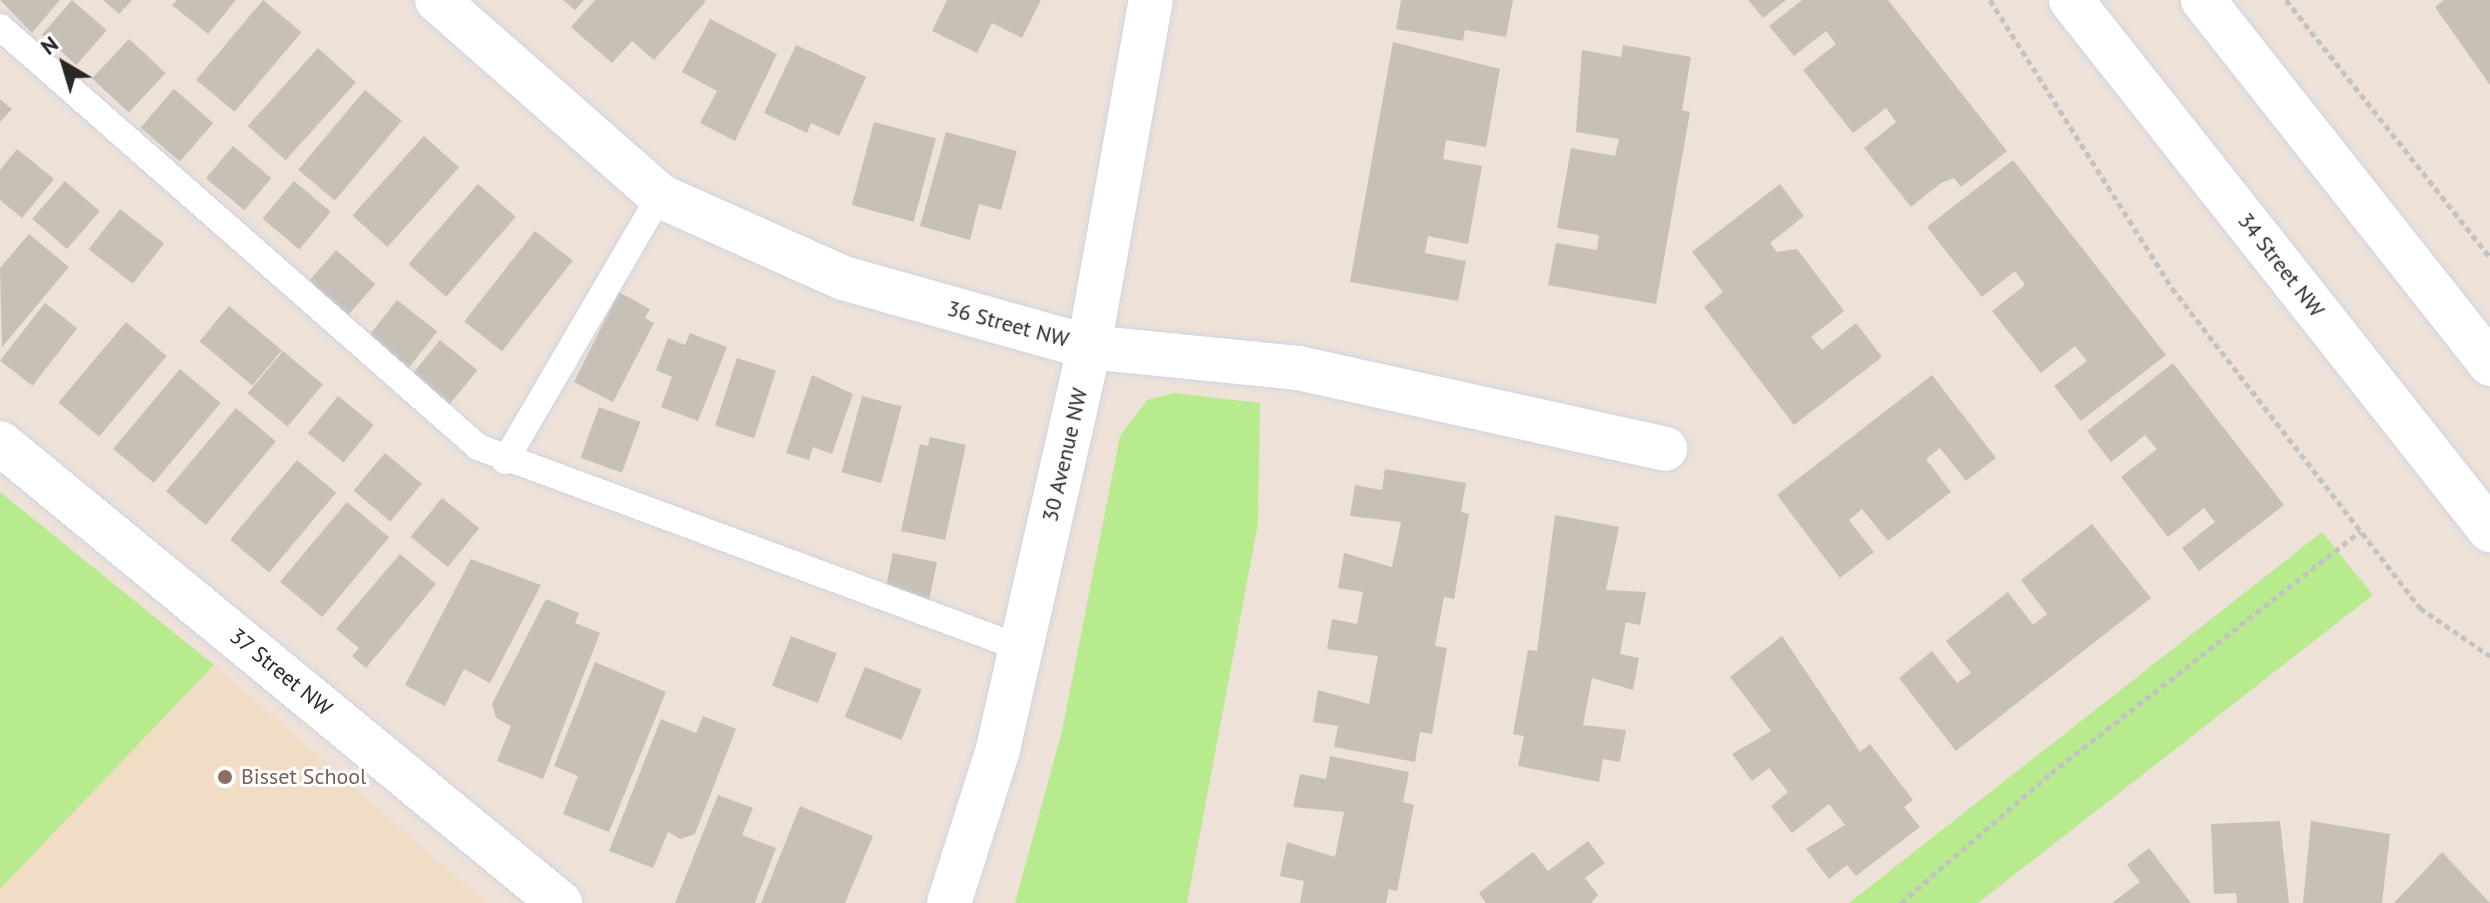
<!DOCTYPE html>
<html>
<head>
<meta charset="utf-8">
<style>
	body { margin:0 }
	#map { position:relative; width:2490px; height:903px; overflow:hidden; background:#ede1d8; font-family:"PT Sans",sans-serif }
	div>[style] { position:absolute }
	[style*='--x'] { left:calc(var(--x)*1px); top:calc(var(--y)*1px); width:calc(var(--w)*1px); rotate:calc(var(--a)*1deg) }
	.education>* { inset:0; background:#f1ddc5 }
	.green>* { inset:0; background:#b8ea8e }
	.building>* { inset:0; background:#c7c0b7; transform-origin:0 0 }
	.path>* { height:5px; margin-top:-2.5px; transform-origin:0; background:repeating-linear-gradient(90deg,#c3c3c3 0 6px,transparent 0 10px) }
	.roads { filter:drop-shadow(0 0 2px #cdd4e4) drop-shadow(0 0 2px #cdd4e4) }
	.lane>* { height:26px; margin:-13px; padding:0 13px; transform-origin:13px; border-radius:13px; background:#fff }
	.street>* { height:44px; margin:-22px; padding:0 22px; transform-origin:22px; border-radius:22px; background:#fff }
	.secondary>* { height:44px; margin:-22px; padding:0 22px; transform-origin:22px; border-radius:22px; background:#fff }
	.dots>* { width:22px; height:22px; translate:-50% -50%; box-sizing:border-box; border:4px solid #fff; border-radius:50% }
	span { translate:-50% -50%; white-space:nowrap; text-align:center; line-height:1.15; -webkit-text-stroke:6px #fff; paint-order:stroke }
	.street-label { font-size:22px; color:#282828 }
	.education-label { font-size:22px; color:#785e54 }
	.left { translate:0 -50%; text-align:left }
	.north { position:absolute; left:24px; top:24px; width:80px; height:80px; -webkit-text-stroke:6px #fff; paint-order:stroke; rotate:322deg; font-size:22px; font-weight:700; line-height:32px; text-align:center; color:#282828 }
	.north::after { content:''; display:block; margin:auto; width:28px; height:36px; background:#282828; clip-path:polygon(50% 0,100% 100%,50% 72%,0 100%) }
</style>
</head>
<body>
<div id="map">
	<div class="education">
		<i style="clip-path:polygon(214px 665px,486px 903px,0 903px,0 889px)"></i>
	</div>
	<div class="green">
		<i style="clip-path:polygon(1174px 393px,1260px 403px,1258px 523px,1187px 903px,1015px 903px,1062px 731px,1120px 436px,1147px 400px)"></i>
		<i style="clip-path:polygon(0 492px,214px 665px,0 889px)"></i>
		<i style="clip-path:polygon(2322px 532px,2373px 595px,1978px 903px,1849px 903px)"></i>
	</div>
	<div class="building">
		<i style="clip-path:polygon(0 0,60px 0,32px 33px)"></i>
		<i style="left:72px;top:0;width:46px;height:46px;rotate:41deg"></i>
		<i style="clip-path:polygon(103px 0,132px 0,119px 14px)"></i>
		<i style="clip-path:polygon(177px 0,236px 0,208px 34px,172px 5px)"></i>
		<i style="left:263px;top:0;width:50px;height:104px;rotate:40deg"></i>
		<i style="clip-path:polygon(563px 0,584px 0,575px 10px)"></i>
		<i style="clip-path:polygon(595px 0,704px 0,706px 1px,654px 60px,632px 41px,612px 63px,571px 27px)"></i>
		<i style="clip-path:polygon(947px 0,1041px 0,1022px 38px,992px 23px,977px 53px,932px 31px)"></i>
		<i style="clip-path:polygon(1401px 0,1513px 0,1506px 37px,1465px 30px,1463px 41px,1396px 29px)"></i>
		<i style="clip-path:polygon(1748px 0,1786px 0,1763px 18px)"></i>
		<i style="clip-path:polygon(1802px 0,1888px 0,2007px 151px,1961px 187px,1954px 178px,1941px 183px,1911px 207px,1864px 148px,1896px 122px,1886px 108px,1853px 133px,1803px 70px,1836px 44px,1826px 31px,1794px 56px,1769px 26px)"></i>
		<i style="clip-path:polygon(2444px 0,2490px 0,2490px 85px,2435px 7px)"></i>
		<i style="clip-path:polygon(710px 19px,777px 54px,735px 141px,700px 123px,717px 91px,682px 72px)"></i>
		<i style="left:129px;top:39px;width:50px;height:54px;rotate:43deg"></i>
		<i style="clip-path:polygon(1393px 42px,1500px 69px,1486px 147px,1446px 140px,1443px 159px,1482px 166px,1468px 244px,1428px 236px,1425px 253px,1466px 261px,1458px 301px,1350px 282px)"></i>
		<i style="clip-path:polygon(796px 45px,866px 77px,839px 136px,811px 123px,807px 133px,764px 113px)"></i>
		<i style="clip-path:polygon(1623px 45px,1691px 57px,1682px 110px,1690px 112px,1656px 304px,1548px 285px,1556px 243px,1597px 250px,1599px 235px,1557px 228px,1571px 148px,1615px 156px,1619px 139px,1576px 132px,1582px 50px,1621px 57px)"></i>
		<i style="left:318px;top:48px;width:51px;height:105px;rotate:42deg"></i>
		<i style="left:174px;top:89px;width:52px;height:51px;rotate:41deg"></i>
		<i style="left:365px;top:90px;width:48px;height:104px;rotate:40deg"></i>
		<i style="clip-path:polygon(0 99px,12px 109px,0 122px)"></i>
		<i style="left:874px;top:122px;width:64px;height:86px;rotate:15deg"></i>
		<i style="clip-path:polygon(946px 132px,1017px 151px,1001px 210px,979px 204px,970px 240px,920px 226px)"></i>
		<i style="left:424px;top:136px;width:47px;height:107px;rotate:42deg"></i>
		<i style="left:233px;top:146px;width:50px;height:42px;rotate:40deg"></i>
		<i style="clip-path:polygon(17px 149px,54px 179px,22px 218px,0 200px,0 170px)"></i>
		<i style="clip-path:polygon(2013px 160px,2166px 355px,2081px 421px,2054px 386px,2087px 361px,2075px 346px,2041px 373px,1992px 311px,2025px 285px,2015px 271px,1982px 297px,1927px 227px)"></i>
		<i style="left:65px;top:181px;width:46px;height:50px;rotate:41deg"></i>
		<i style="left:294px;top:181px;width:48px;height:49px;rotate:40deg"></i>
		<i style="left:478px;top:184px;width:50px;height:106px;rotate:41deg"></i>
		<i style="clip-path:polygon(1780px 184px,1804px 216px,1770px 243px,1777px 252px,1797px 249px,1844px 311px,1811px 337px,1822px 350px,1856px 323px,1882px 357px,1794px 425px,1704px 307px,1723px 292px,1692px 252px)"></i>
		<i style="left:120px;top:209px;width:56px;height:51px;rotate:38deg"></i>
		<i style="left:535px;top:231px;width:48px;height:115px;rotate:38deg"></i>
		<i style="clip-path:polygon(29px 234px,69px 267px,2px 347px,0 268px)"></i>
		<i style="left:336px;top:250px;width:52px;height:50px;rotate:41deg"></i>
		<i style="clip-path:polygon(619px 292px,650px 309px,645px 318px,654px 323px,613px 402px,574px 382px)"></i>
		<i style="left:397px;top:300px;width:51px;height:51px;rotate:38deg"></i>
		<i style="left:45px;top:303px;width:41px;height:73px;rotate:38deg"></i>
		<i style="left:229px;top:306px;width:69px;height:46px;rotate:40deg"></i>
		<i style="left:126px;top:322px;width:53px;height:105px;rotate:40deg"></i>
		<i style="clip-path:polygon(690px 333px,727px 347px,698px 421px,661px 407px,672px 377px,656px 370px,668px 338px,685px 345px)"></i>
		<i style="left:440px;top:340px;width:48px;height:51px;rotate:39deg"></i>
		<i style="left:283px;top:351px;width:52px;height:55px;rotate:40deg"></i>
		<i style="left:737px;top:358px;width:41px;height:71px;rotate:18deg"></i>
		<i style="clip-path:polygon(2173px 363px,2284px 505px,2199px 571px,2182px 548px,2215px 522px,2204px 508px,2168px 537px,2121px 477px,2157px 449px,2145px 435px,2111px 462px,2087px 431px)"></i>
		<i style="left:180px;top:369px;width:53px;height:104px;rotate:40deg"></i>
		<i style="clip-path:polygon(812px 375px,853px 394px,832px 454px,813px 447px,809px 460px,786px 453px)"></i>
		<i style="clip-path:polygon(1932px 375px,1996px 458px,1966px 481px,1940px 448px,1926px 459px,1951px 492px,1888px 541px,1862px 509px,1849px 520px,1874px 552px,1840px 578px,1777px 495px)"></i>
		<i style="left:338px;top:396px;width:46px;height:48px;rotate:39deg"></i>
		<i style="left:862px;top:396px;width:41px;height:79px;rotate:15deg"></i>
		<i style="left:599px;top:407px;width:44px;height:54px;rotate:20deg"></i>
		<i style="left:236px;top:408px;width:52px;height:109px;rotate:40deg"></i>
		<i style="clip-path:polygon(930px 437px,966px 445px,945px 540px,901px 531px,920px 444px,928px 446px)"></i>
		<i style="left:385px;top:453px;width:48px;height:49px;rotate:40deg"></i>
		<i style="left:297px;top:460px;width:51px;height:104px;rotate:40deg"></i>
		<i style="clip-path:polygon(1385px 469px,1466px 483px,1461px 512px,1469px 514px,1454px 599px,1444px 597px,1435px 646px,1447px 648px,1432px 734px,1420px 732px,1415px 762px,1334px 747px,1338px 726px,1313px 722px,1318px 690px,1369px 704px,1378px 656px,1327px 649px,1332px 619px,1357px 624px,1363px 592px,1338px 588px,1344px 553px,1392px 567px,1401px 522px,1350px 516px,1355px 485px,1382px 490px)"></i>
		<i style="left:442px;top:498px;width:48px;height:50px;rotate:39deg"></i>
		<i style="left:347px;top:502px;width:55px;height:104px;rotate:40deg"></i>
		<i style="clip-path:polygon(1555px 515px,1619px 527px,1606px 590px,1646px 592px,1640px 625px,1626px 622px,1620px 654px,1639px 658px,1633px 690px,1592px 678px,1583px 725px,1626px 730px,1620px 762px,1603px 759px,1599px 782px,1518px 766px,1524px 736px,1513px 734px,1528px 650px,1537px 651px)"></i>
		<i style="clip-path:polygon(2092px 524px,2151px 598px,1956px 751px,1899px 678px,1932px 651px,1957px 683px,1971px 673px,1946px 641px,2008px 592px,2033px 625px,2047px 614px,2021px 580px)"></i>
		<i style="left:893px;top:553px;width:45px;height:44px;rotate:12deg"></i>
		<i style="clip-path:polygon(400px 554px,436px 584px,366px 668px,352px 656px,359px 648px,336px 629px)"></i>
		<i style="clip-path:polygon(471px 559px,541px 585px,490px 683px,464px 669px,445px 706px,405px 685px)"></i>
		<i style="clip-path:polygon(546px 599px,579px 613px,575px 623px,600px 633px,543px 779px,497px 761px,511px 726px,496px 718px,492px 704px)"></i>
		<i style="left:791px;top:636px;width:49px;height:53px;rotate:21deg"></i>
		<i style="clip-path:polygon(1782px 636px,1860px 752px,1870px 744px,1913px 800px,1904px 807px,1920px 827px,1856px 876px,1847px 865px,1829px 879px,1806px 849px,1845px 825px,1829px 804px,1792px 833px,1771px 806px,1788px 792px,1769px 768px,1752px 781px,1732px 754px,1771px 731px,1730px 677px)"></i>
		<i style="clip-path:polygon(595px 662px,666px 692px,609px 832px,563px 814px,578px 776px,554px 766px)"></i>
		<i style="left:865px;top:667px;width:61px;height:54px;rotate:22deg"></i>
		<i style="clip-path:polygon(703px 716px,736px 729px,695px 834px,680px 839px,668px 832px,653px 868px,609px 851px,661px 719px,696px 733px)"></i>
		<i style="clip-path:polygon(1330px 756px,1409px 772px,1403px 802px,1414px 805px,1397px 891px,1389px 889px,1386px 903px,1300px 903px,1304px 881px,1280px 876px,1287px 842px,1335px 857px,1344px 812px,1293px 807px,1300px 774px,1326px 779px)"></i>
		<i style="clip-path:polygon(718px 795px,753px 808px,742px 835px,776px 848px,755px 903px,675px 903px)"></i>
		<i style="clip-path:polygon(800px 806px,873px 836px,845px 903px,761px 903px)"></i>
		<i style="clip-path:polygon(2280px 821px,2289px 903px,2237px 903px,2236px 893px,2214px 894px,2211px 824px)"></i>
		<i style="clip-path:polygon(2311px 821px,2390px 834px,2382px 903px,2303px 903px)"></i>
		<i style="clip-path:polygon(1588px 841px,1605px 863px,1585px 878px,1598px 895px,1591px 903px,1486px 903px,1479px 893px,1533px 852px,1548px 871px)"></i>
		<i style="clip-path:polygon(2149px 848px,2191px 903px,2112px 903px,2140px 882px,2127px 865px)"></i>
		<i style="clip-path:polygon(2442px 852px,2490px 903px,2394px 903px)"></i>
	</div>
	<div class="path">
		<i style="--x:1990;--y:0;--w:341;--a:57.7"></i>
		<i style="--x:2172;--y:288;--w:405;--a:52.2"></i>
		<i style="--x:2420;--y:608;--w:85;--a:34.4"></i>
		<i style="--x:2286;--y:0;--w:328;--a:51.6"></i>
		<i style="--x:1901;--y:903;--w:198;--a:-40.9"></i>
		<i style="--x:2051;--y:773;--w:393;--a:-38"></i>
	</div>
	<div class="roads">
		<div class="lane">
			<i style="--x:0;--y:27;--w:636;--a:41.3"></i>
			<i style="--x:478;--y:447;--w:579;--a:20.31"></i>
			<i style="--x:505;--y:461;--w:307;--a:-59.7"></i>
		</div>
		<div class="street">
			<i style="--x:437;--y:0;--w:297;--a:41.3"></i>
			<i style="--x:660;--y:196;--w:201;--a:24.1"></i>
			<i style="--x:843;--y:278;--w:255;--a:15.7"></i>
			<i style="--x:1089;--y:347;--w:210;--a:5.7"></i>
			<i style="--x:1298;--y:368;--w:376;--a:12.4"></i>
			<i style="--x:949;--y:903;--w:162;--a:-72.3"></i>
			<i style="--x:998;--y:749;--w:412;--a:-77.2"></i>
			<i style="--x:1089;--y:347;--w:352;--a:-79.9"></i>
		</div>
		<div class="secondary">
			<i style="--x:2071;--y:0;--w:676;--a:51.67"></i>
			<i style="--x:2203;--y:0;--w:464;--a:51.7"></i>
			<i style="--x:0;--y:443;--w:725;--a:39.4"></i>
		</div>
	</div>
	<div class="dots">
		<i style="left:225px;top:777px;background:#8d6e63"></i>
	</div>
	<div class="street-label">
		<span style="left:2281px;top:265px;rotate:52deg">34 Street NW</span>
		<span style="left:1008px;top:324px;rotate:15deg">36 Street NW</span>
		<span style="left:1065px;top:455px;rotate:-77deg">30 Avenue NW</span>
		<span style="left:281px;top:672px;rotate:39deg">37 Street NW</span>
	</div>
	<div class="education-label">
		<span class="left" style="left:241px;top:777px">Bisset School</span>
	</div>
	<div class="north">N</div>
</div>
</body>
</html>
